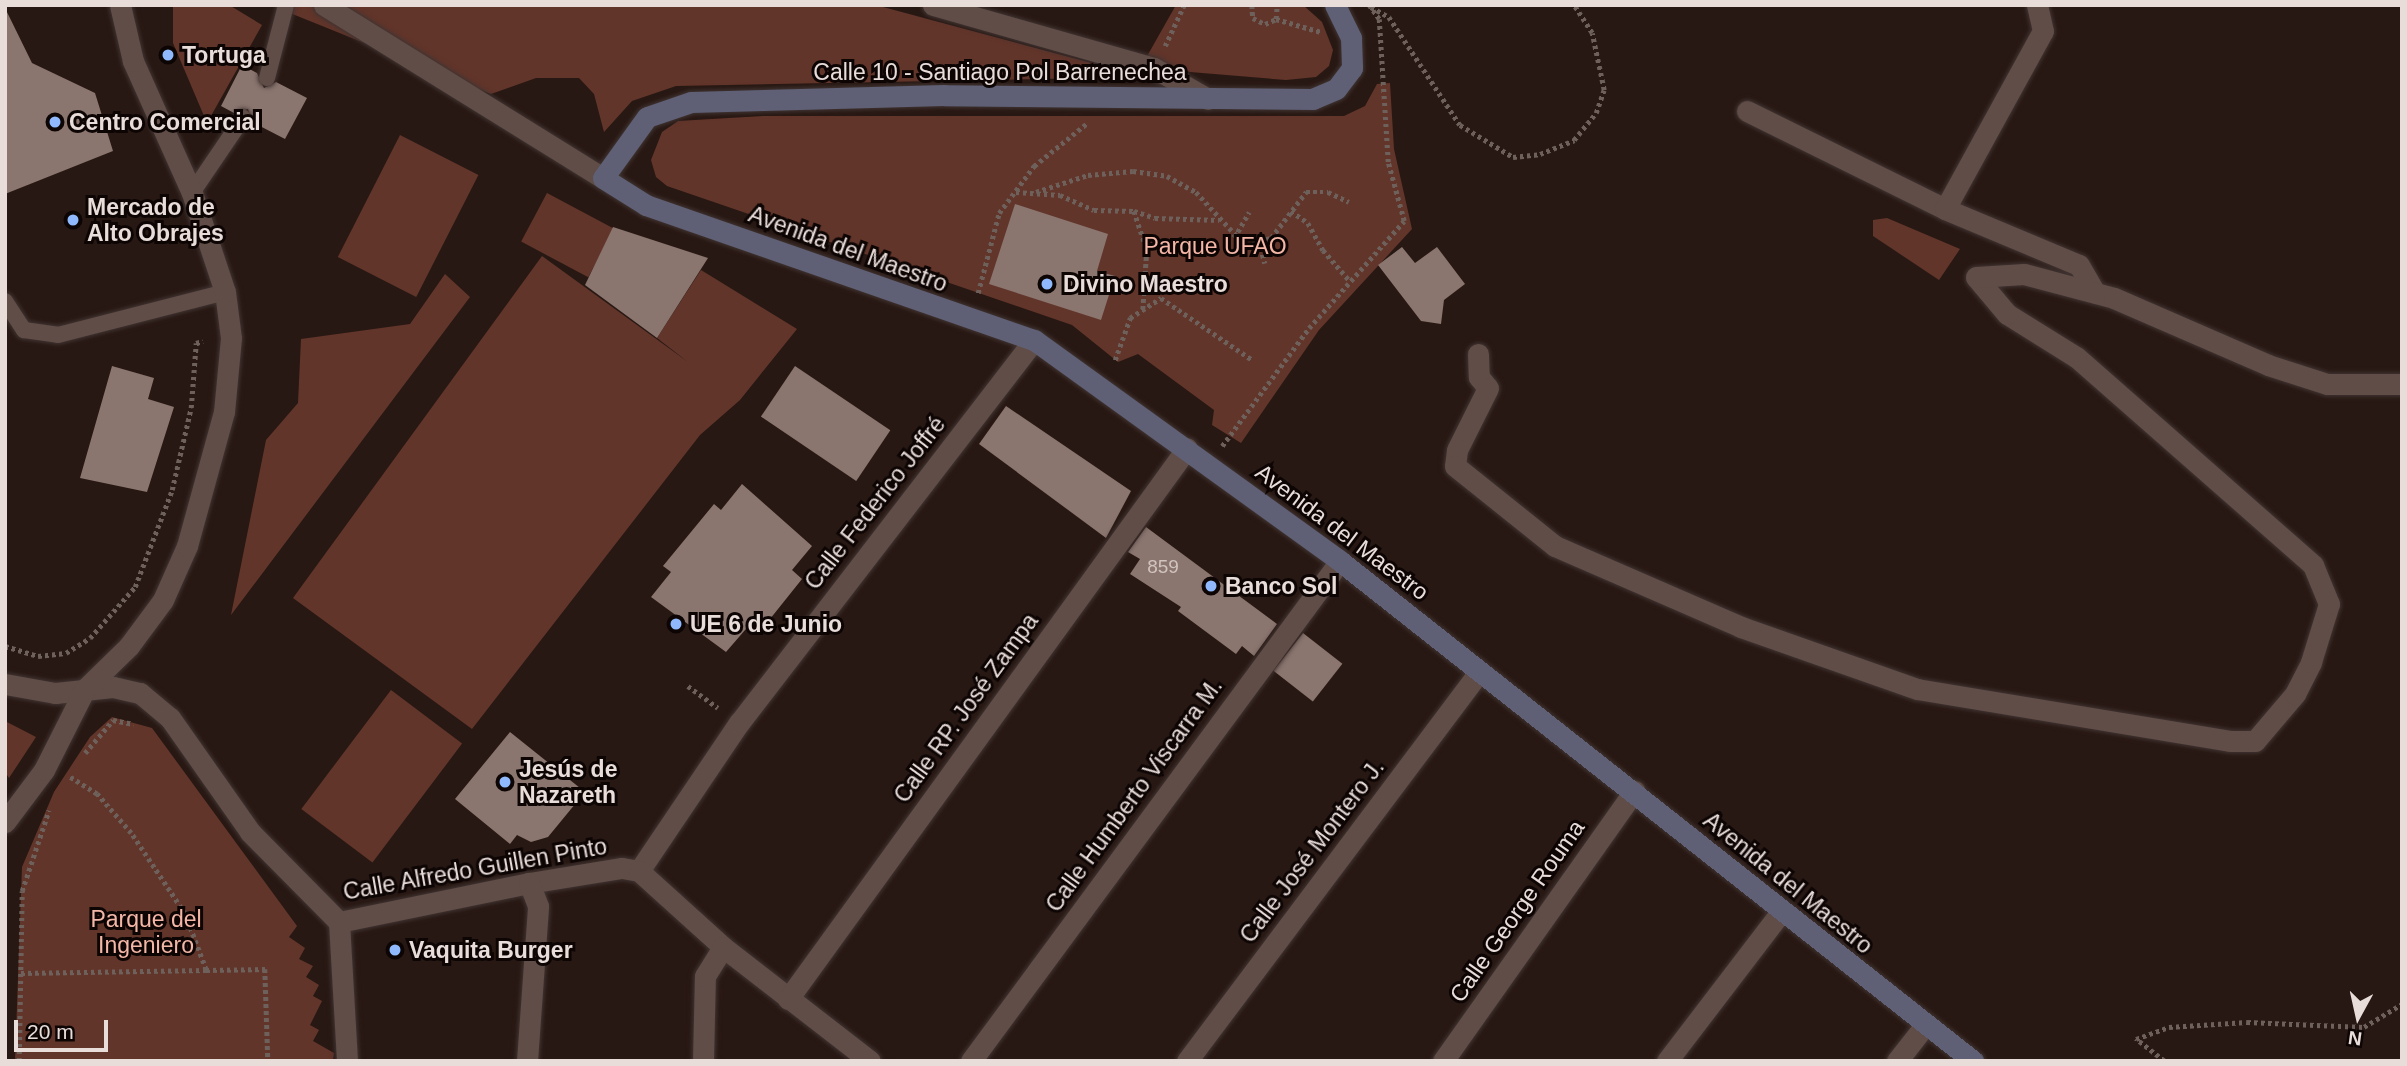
<!DOCTYPE html>
<html>
<head>
<meta charset="utf-8">
<style>
	body { margin:0 }
	#map { position:relative; width:2407px; height:1066px; overflow:hidden; background:#281813; font-family:Arial,sans-serif }
	div>[style] { position:absolute }
	[style*='--x'] { left:calc(var(--x)*1px); top:calc(var(--y)*1px); width:calc(var(--w)*1px); rotate:calc(var(--a)*1deg) }
	.green>* { inset:0; background:#62352a; transform-origin:0 0 }
	.building>* { inset:0; background:#8a756f; transform-origin:0 0 }
	.path>* { height:4.5px; margin-top:-2.25px; transform-origin:0; background:repeating-linear-gradient(90deg,#6e605b 0 3.5px,transparent 0 7px) }
	.roads { filter:drop-shadow(0 0 2px #403432) drop-shadow(0 0 2px #403432) }
	.service>* { height:16px; margin:-8px; padding:0 8px; transform-origin:8px; border-radius:8px; background:#604d47 }
	.minor>* { height:21px; margin:-10.5px; padding:0 10.5px; transform-origin:10.5px; border-radius:10.5px; background:#604d47 }
	.secondary>* { height:21px; margin:-10.5px; padding:0 10.5px; transform-origin:10.5px; border-radius:10.5px; background:#5f6076 }
	.dots>* { width:19px; height:19px; translate:-50% -50%; box-sizing:border-box; border:4px solid #0c0504; border-radius:50% }
	span { translate:-50% -50%; white-space:nowrap; text-align:center; line-height:1.15; -webkit-text-stroke:6px #0c0504; paint-order:stroke }
	.number-label { font-size:19px; color:#d1c3bf }
	.number-label span { -webkit-text-stroke-width:0 }
	.poi-label { font-size:23px; color:#e9ddda; font-weight:700 }
	.left { translate:0 -50%; text-align:left }
	.street-label { font-size:23px; color:#e9ddda }
	.park-label { font-size:23px; color:#f4b6a6 }
	.frame { position:absolute; inset:0; border:7px solid #e9ddda; pointer-events:none }
	.north { position:absolute; left:2323px; top:982px; width:70px; height:70px; -webkit-text-stroke:5px #0c0504; paint-order:stroke; rotate:188deg; font-size:19px; font-weight:700; line-height:28px; text-align:center; color:#e9ddda }
	.north::after { content:''; display:block; margin:auto; width:24px; height:32px; background:#e9ddda; clip-path:polygon(50% 0,100% 100%,50% 72%,0 100%) }
	.scale { position:absolute; left:14px; top:1020px; width:94px; height:32px; box-sizing:border-box; border:4px solid #e9ddda; border-top:0; padding-left:9px; font-size:21px; line-height:24px; white-space:nowrap; color:#e9ddda; -webkit-text-stroke:5px #0c0504; paint-order:stroke }
</style>
</head>
<body>
<div id="map">
	<div class="green">
		<i style="clip-path:polygon(173px 5px,229px 5px,262px 25px,207px 123px,173px 43px)"></i>
		<i style="clip-path:polygon(270px 5px,883px 7px,1144px 77px,676px 86px,632px 101px,604px 132px,594px 94px,579px 78px,536px 78px,491px 94px)"></i>
		<i style="clip-path:polygon(1176px 5px,1303px 5px,1322px 22px,1333px 50px,1329px 66px,1316px 77px,1286px 80px,1190px 72px,1146px 58px)"></i>
		<i style="clip-path:polygon(1390px 83px,1394px 149px,1412px 229px,1319px 330px,1241px 443px,1212px 425px,1214px 410px,1138px 354px,1118px 362px,1072px 325px,667px 186px,656px 177px,651px 160px,662px 132px,678px 121px,763px 116px,1344px 116px,1365px 106px,1377px 84px)"></i>
		<i style="left:400px;top:135px;width:88px;height:137px;rotate:27deg"></i>
		<i style="left:547px;top:193px;width:76px;height:55px;rotate:28deg"></i>
		<i style="clip-path:polygon(1887px 218px,1960px 249px,1939px 280px,1873px 236px,1873px 220px)"></i>
		<i style="clip-path:polygon(542px 256px,688px 362px,657px 338px,701px 270px,797px 329px,740px 400px,700px 435px,472px 729px,293px 598px)"></i>
		<i style="clip-path:polygon(445px 274px,470px 297px,231px 615px,266px 440px,298px 403px,301px 339px,410px 324px)"></i>
		<i style="left:391px;top:690px;width:89px;height:149px;rotate:37deg"></i>
		<i style="clip-path:polygon(112px 717px,152px 728px,297px 926px,289px 937px,305px 948px,299px 959px,313px 966px,306px 977px,319px 985px,313px 996px,322px 1001px,310px 1025px,319px 1030px,313px 1041px,334px 1053px,333px 1061px,15px 1061px,22px 867px,54px 792px,90px 737px)"></i>
		<i style="clip-path:polygon(5px 721px,36px 737px,9px 778px,5px 772px)"></i>
	</div>
	<div class="building">
		<i style="clip-path:polygon(5px 8px,32px 63px,95px 93px,113px 151px,5px 194px)"></i>
		<i style="clip-path:polygon(242px 65px,257px 73px,264px 88px,276px 82px,307px 98px,285px 139px,252px 122px,248px 109px,234px 113px,221px 106px)"></i>
		<i style="clip-path:polygon(1015px 204px,1108px 234px,1097px 271px,1115px 276px,1101px 320px,989px 284px)"></i>
		<i style="clip-path:polygon(613px 227px,708px 258px,657px 338px,585px 285px)"></i>
		<i style="clip-path:polygon(1402px 247px,1415px 263px,1437px 247px,1465px 284px,1444px 300px,1441px 324px,1421px 321px,1378px 265px)"></i>
		<i style="clip-path:polygon(112px 366px,154px 378px,148px 399px,174px 407px,147px 492px,80px 478px)"></i>
		<i style="left:795px;top:366px;width:115px;height:61px;rotate:34deg"></i>
		<i style="clip-path:polygon(1006px 406px,1131px 491px,1106px 538px,979px 444px)"></i>
		<i style="clip-path:polygon(742px 484px,812px 546px,792px 570px,802px 579px,762px 629px,752px 622px,726px 652px,651px 597px,671px 572px,663px 566px,714px 504px,721px 510px)"></i>
		<i style="clip-path:polygon(1146px 527px,1277px 624px,1254px 656px,1242px 646px,1236px 654px,1178px 611px,1181px 607px,1130px 574px,1140px 559px,1128px 552px)"></i>
		<i style="left:1303px;top:633px;width:50px;height:48px;rotate:38deg"></i>
		<i style="clip-path:polygon(510px 732px,585px 792px,548px 837px,531px 842px,517px 835px,510px 844px,455px 799px)"></i>
	</div>
	<div class="path">
		<i style="--x:1252;--y:5;--w:13;--a:86"></i>
		<i style="--x:1253;--y:18;--w:13;--a:27"></i>
		<i style="--x:1265;--y:24;--w:12;--a:-24"></i>
		<i style="--x:1276;--y:19;--w:14;--a:-86"></i>
		<i style="--x:1371;--y:7;--w:21;--a:29"></i>
		<i style="--x:1389;--y:17;--w:129;--a:56.7"></i>
		<i style="--x:1460;--y:125;--w:62;--a:31.1"></i>
		<i style="--x:1513;--y:157;--w:27;--a:-6"></i>
		<i style="--x:1540;--y:154;--w:37;--a:-22"></i>
		<i style="--x:1574;--y:140;--w:35;--a:-51"></i>
		<i style="--x:1596;--y:113;--w:24;--a:-71"></i>
		<i style="--x:1604;--y:90;--w:58;--a:-101.9"></i>
		<i style="--x:1592;--y:33;--w:33;--a:-123"></i>
		<i style="--x:1276;--y:19;--w:47;--a:16.1"></i>
		<i style="--x:1165;--y:46;--w:45;--a:-65.1"></i>
		<i style="--x:1016;--y:192;--w:44;--a:3.9"></i>
		<i style="--x:1060;--y:195;--w:37;--a:24"></i>
		<i style="--x:1094;--y:210;--w:40;--a:1.4"></i>
		<i style="--x:1134;--y:211;--w:41;--a:71.6"></i>
		<i style="--x:1147;--y:250;--w:60;--a:93.8"></i>
		<i style="--x:1036;--y:192;--w:55;--a:-18.1"></i>
		<i style="--x:1088;--y:175;--w:45;--a:-5.1"></i>
		<i style="--x:1133;--y:171;--w:34;--a:8"></i>
		<i style="--x:1167;--y:176;--w:33;--a:29"></i>
		<i style="--x:1196;--y:192;--w:74;--a:47.2"></i>
		<i style="--x:1246;--y:246;--w:26;--a:-18"></i>
		<i style="--x:1271;--y:238;--w:58;--a:-52.7"></i>
		<i style="--x:1306;--y:192;--w:22;--a:0"></i>
		<i style="--x:1328;--y:192;--w:23;--a:25"></i>
		<i style="--x:1134;--y:211;--w:22;--a:18"></i>
		<i style="--x:1155;--y:218;--w:64;--a:1.8"></i>
		<i style="--x:1291;--y:211;--w:21;--a:35"></i>
		<i style="--x:1308;--y:223;--w:31;--a:61"></i>
		<i style="--x:1323;--y:250;--w:40;--a:49"></i>
		<i style="--x:1234;--y:238;--w:30;--a:-60"></i>
		<i style="--x:1259;--y:241;--w:23;--a:75"></i>
		<i style="--x:978;--y:293;--w:83;--a:-75.3"></i>
		<i style="--x:999;--y:213;--w:59;--a:-53.3"></i>
		<i style="--x:1034;--y:166;--w:67;--a:-38.9"></i>
		<i style="--x:1115;--y:360;--w:45;--a:-70.3"></i>
		<i style="--x:1130;--y:318;--w:37;--a:-33"></i>
		<i style="--x:1161;--y:298;--w:109;--a:34.1"></i>
		<i style="--x:1222;--y:446;--w:147;--a:-53.6"></i>
		<i style="--x:1309;--y:328;--w:143;--a:-48.4"></i>
		<i style="--x:1404;--y:221;--w:61;--a:-105.2"></i>
		<i style="--x:1388;--y:162;--w:143;--a:-93.6"></i>
		<i style="--x:1379;--y:19;--w:17;--a:-126"></i>
		<i style="--x:5;--y:646;--w:34;--a:17"></i>
		<i style="--x:38;--y:656;--w:28;--a:-6"></i>
		<i style="--x:66;--y:653;--w:28;--a:-32"></i>
		<i style="--x:90;--y:638;--w:68;--a:-48.6"></i>
		<i style="--x:135;--y:587;--w:104;--a:-69.1"></i>
		<i style="--x:172;--y:490;--w:84;--a:-77"></i>
		<i style="--x:191;--y:408;--w:65;--a:-85.6"></i>
		<i style="--x:196;--y:343;--w:7;--a:-16"></i>
		<i style="--x:688;--y:686;--w:37;--a:36"></i>
		<i style="--x:85;--y:753;--w:43;--a:-49.7"></i>
		<i style="--x:113;--y:720;--w:21;--a:11"></i>
		<i style="--x:206;--y:970;--w:59;--a:-1"></i>
		<i style="--x:265;--y:969;--w:92;--a:88.1"></i>
		<i style="--x:21;--y:973;--w:185;--a:-0.9"></i>
		<i style="--x:206;--y:970;--w:60;--a:-110.6"></i>
		<i style="--x:185;--y:914;--w:97;--a:-123.7"></i>
		<i style="--x:131;--y:833;--w:52;--a:-131.1"></i>
		<i style="--x:97;--y:794;--w:32;--a:-148"></i>
		<i style="--x:19;--y:1061;--w:170;--a:-89"></i>
		<i style="--x:22;--y:891;--w:85;--a:-71.6"></i>
		<i style="--x:2164;--y:1061;--w:36;--a:-142"></i>
		<i style="--x:2136;--y:1039;--w:35;--a:-20"></i>
		<i style="--x:2169;--y:1027;--w:78;--a:-3.7"></i>
		<i style="--x:2247;--y:1022;--w:117;--a:2.4"></i>
		<i style="--x:2364;--y:1027;--w:44;--a:-31.2"></i>
	</div>
	<div class="roads">
		<div class="service">
			<i style="--x:267;--y:78;--w:75;--a:-75.4"></i>
			<i style="--x:192;--y:193;--w:91;--a:-55.8"></i>
			<i style="--x:5;--y:301;--w:35;--a:57"></i>
			<i style="--x:24;--y:330;--w:34;--a:8"></i>
			<i style="--x:58;--y:335;--w:172;--a:-14.4"></i>
		</div>
		<div class="minor">
			<i style="--x:324;--y:5;--w:328;--a:31.8"></i>
			<i style="--x:933;--y:5;--w:230;--a:15.9"></i>
			<i style="--x:1154;--y:68;--w:62;--a:29.9"></i>
			<i style="--x:1747;--y:111;--w:221;--a:26.3"></i>
			<i style="--x:1945;--y:209;--w:145;--a:22.7"></i>
			<i style="--x:2079;--y:265;--w:32;--a:60"></i>
			<i style="--x:1945;--y:209;--w:203;--a:-61.2"></i>
			<i style="--x:2043;--y:31;--w:27;--a:-103"></i>
			<i style="--x:1478;--y:354;--w:23;--a:88"></i>
			<i style="--x:1479;--y:377;--w:14;--a:51"></i>
			<i style="--x:1488;--y:388;--w:69;--a:116.6"></i>
			<i style="--x:1457;--y:450;--w:16;--a:97"></i>
			<i style="--x:1455;--y:466;--w:128;--a:38.7"></i>
			<i style="--x:1555;--y:546;--w:203;--a:23.5"></i>
			<i style="--x:1741;--y:627;--w:187;--a:19.4"></i>
			<i style="--x:1917;--y:689;--w:317;--a:9.4"></i>
			<i style="--x:2230;--y:741;--w:25;--a:0"></i>
			<i style="--x:2255;--y:741;--w:62;--a:-49.6"></i>
			<i style="--x:2295;--y:694;--w:36;--a:-63"></i>
			<i style="--x:2311;--y:662;--w:61;--a:-72.8"></i>
			<i style="--x:2329;--y:604;--w:42;--a:-112.3"></i>
			<i style="--x:2313;--y:565;--w:315;--a:-138.7"></i>
			<i style="--x:2076;--y:357;--w:81;--a:-148.1"></i>
			<i style="--x:2007;--y:314;--w:48;--a:-130"></i>
			<i style="--x:1976;--y:277;--w:48;--a:-3.6"></i>
			<i style="--x:2024;--y:274;--w:93;--a:14.9"></i>
			<i style="--x:2114;--y:298;--w:168;--a:23.5"></i>
			<i style="--x:2268;--y:365;--w:62;--a:17.9"></i>
			<i style="--x:2327;--y:384;--w:75;--a:0"></i>
			<i style="--x:5;--y:684;--w:51;--a:10.2"></i>
			<i style="--x:55;--y:693;--w:58;--a:-5.9"></i>
			<i style="--x:113;--y:687;--w:28;--a:13"></i>
			<i style="--x:140;--y:693;--w:39;--a:40"></i>
			<i style="--x:170;--y:718;--w:139;--a:54.9"></i>
			<i style="--x:250;--y:832;--w:127;--a:45.3"></i>
			<i style="--x:5;--y:822;--w:65;--a:-53.1"></i>
			<i style="--x:44;--y:770;--w:91;--a:-63.2"></i>
			<i style="--x:85;--y:689;--w:62;--a:-44.3"></i>
			<i style="--x:129;--y:646;--w:57;--a:-53.5"></i>
			<i style="--x:163;--y:600;--w:59;--a:-66"></i>
			<i style="--x:187;--y:546;--w:139;--a:-74.6"></i>
			<i style="--x:224;--y:412;--w:74;--a:-84.6"></i>
			<i style="--x:231;--y:338;--w:46;--a:-97.4"></i>
			<i style="--x:225;--y:292;--w:104;--a:-108.4"></i>
			<i style="--x:192;--y:193;--w:145;--a:-114.1"></i>
			<i style="--x:133;--y:61;--w:57;--a:-103.1"></i>
			<i style="--x:639;--y:871;--w:179;--a:-56"></i>
			<i style="--x:739;--y:723;--w:483;--a:-52.4"></i>
			<i style="--x:339;--y:922;--w:194;--a:-11.6"></i>
			<i style="--x:529;--y:883;--w:94;--a:-9.2"></i>
			<i style="--x:622;--y:868;--w:17;--a:10"></i>
			<i style="--x:639;--y:871;--w:113;--a:42.1"></i>
			<i style="--x:723;--y:947;--w:186;--a:37.8"></i>
			<i style="--x:339;--y:922;--w:139;--a:86.7"></i>
			<i style="--x:788;--y:999;--w:680;--a:-54.09"></i>
			<i style="--x:527;--y:1061;--w:155;--a:-85.9"></i>
			<i style="--x:538;--y:906;--w:25;--a:-111"></i>
			<i style="--x:703;--y:1061;--w:85;--a:-88.7"></i>
			<i style="--x:705;--y:976;--w:34;--a:-58"></i>
			<i style="--x:971;--y:1061;--w:621;--a:-53.57"></i>
			<i style="--x:1187;--y:1061;--w:486;--a:-53.1"></i>
			<i style="--x:1443;--y:1061;--w:331;--a:-54.7"></i>
			<i style="--x:1667;--y:1061;--w:186;--a:-52.6"></i>
			<i style="--x:1897;--y:1061;--w:47;--a:-51.9"></i>
		</div>
		<div class="secondary">
			<i style="--x:1335;--y:5;--w:37;--a:64"></i>
			<i style="--x:1351;--y:38;--w:30;--a:88"></i>
			<i style="--x:1352;--y:68;--w:26;--a:127"></i>
			<i style="--x:1336;--y:89;--w:25;--a:157"></i>
			<i style="--x:1313;--y:99;--w:369;--a:-179.4"></i>
			<i style="--x:944;--y:95;--w:253;--a:178.4"></i>
			<i style="--x:691;--y:102;--w:46;--a:161.2"></i>
			<i style="--x:647;--y:117;--w:75;--a:125.8"></i>
			<i style="--x:603;--y:178;--w:51;--a:32.1"></i>
			<i style="--x:646;--y:205;--w:411;--a:19.2"></i>
			<i style="--x:1034;--y:340;--w:377;--a:35.8"></i>
			<i style="--x:1340;--y:561;--w:807;--a:38.3"></i>
		</div>
	</div>
	<div class="dots">
		<i style="left:168px;top:55px;background:#90b8fd"></i>
		<i style="left:55px;top:122px;background:#90b8fd"></i>
		<i style="left:73px;top:220px;background:#90b8fd"></i>
		<i style="left:1047px;top:284px;background:#90b8fd"></i>
		<i style="left:1211px;top:586px;background:#90b8fd"></i>
		<i style="left:676px;top:624px;background:#90b8fd"></i>
		<i style="left:505px;top:782px;background:#90b8fd"></i>
		<i style="left:395px;top:950px;background:#90b8fd"></i>
	</div>
	<div class="number-label">
		<span style="left:1163px;top:567px">859</span>
	</div>
	<div class="poi-label">
		<span class="left" style="left:182px;top:55px">Tortuga</span>
		<span class="left" style="left:69px;top:122px">Centro Comercial</span>
		<span class="left" style="left:87px;top:220px">Mercado de<br>Alto Obrajes</span>
		<span class="left" style="left:1063px;top:284px">Divino Maestro</span>
		<span class="left" style="left:1225px;top:586px">Banco Sol</span>
		<span class="left" style="left:690px;top:624px">UE 6 de Junio</span>
		<span class="left" style="left:519px;top:782px">Jesús de<br>Nazareth</span>
		<span class="left" style="left:409px;top:950px">Vaquita Burger</span>
	</div>
	<div class="street-label">
		<span style="left:1000px;top:72px">Calle 10 - Santiago Pol Barrenechea</span>
		<span style="left:848px;top:249px;rotate:20deg">Avenida del Maestro</span>
		<span style="left:875px;top:503px;rotate:-52deg">Calle Federico Joffré</span>
		<span style="left:1342px;top:532px;rotate:37deg">Avenida del Maestro</span>
		<span style="left:966px;top:708px;rotate:-54deg">Calle RP. José Zampa</span>
		<span style="left:1134px;top:795px;rotate:-54deg">Calle Humberto Viscarra M.</span>
		<span style="left:1312px;top:851px;rotate:-53deg">Calle José Montero J.</span>
		<span style="left:475px;top:869px;rotate:-10deg">Calle Alfredo Guillen Pinto</span>
		<span style="left:1788px;top:883px;rotate:39deg">Avenida del Maestro</span>
		<span style="left:1517px;top:911px;rotate:-55deg">Calle George Rouma</span>
	</div>
	<div class="park-label">
		<span style="left:1215px;top:246px">Parque UFAO</span>
		<span style="left:146px;top:932px">Parque del<br>Ingeniero</span>
	</div>
	<div class="frame"></div>
	<div class="north">N</div>
	<div class="scale">20 m</div>
</div>
</body>
</html>
